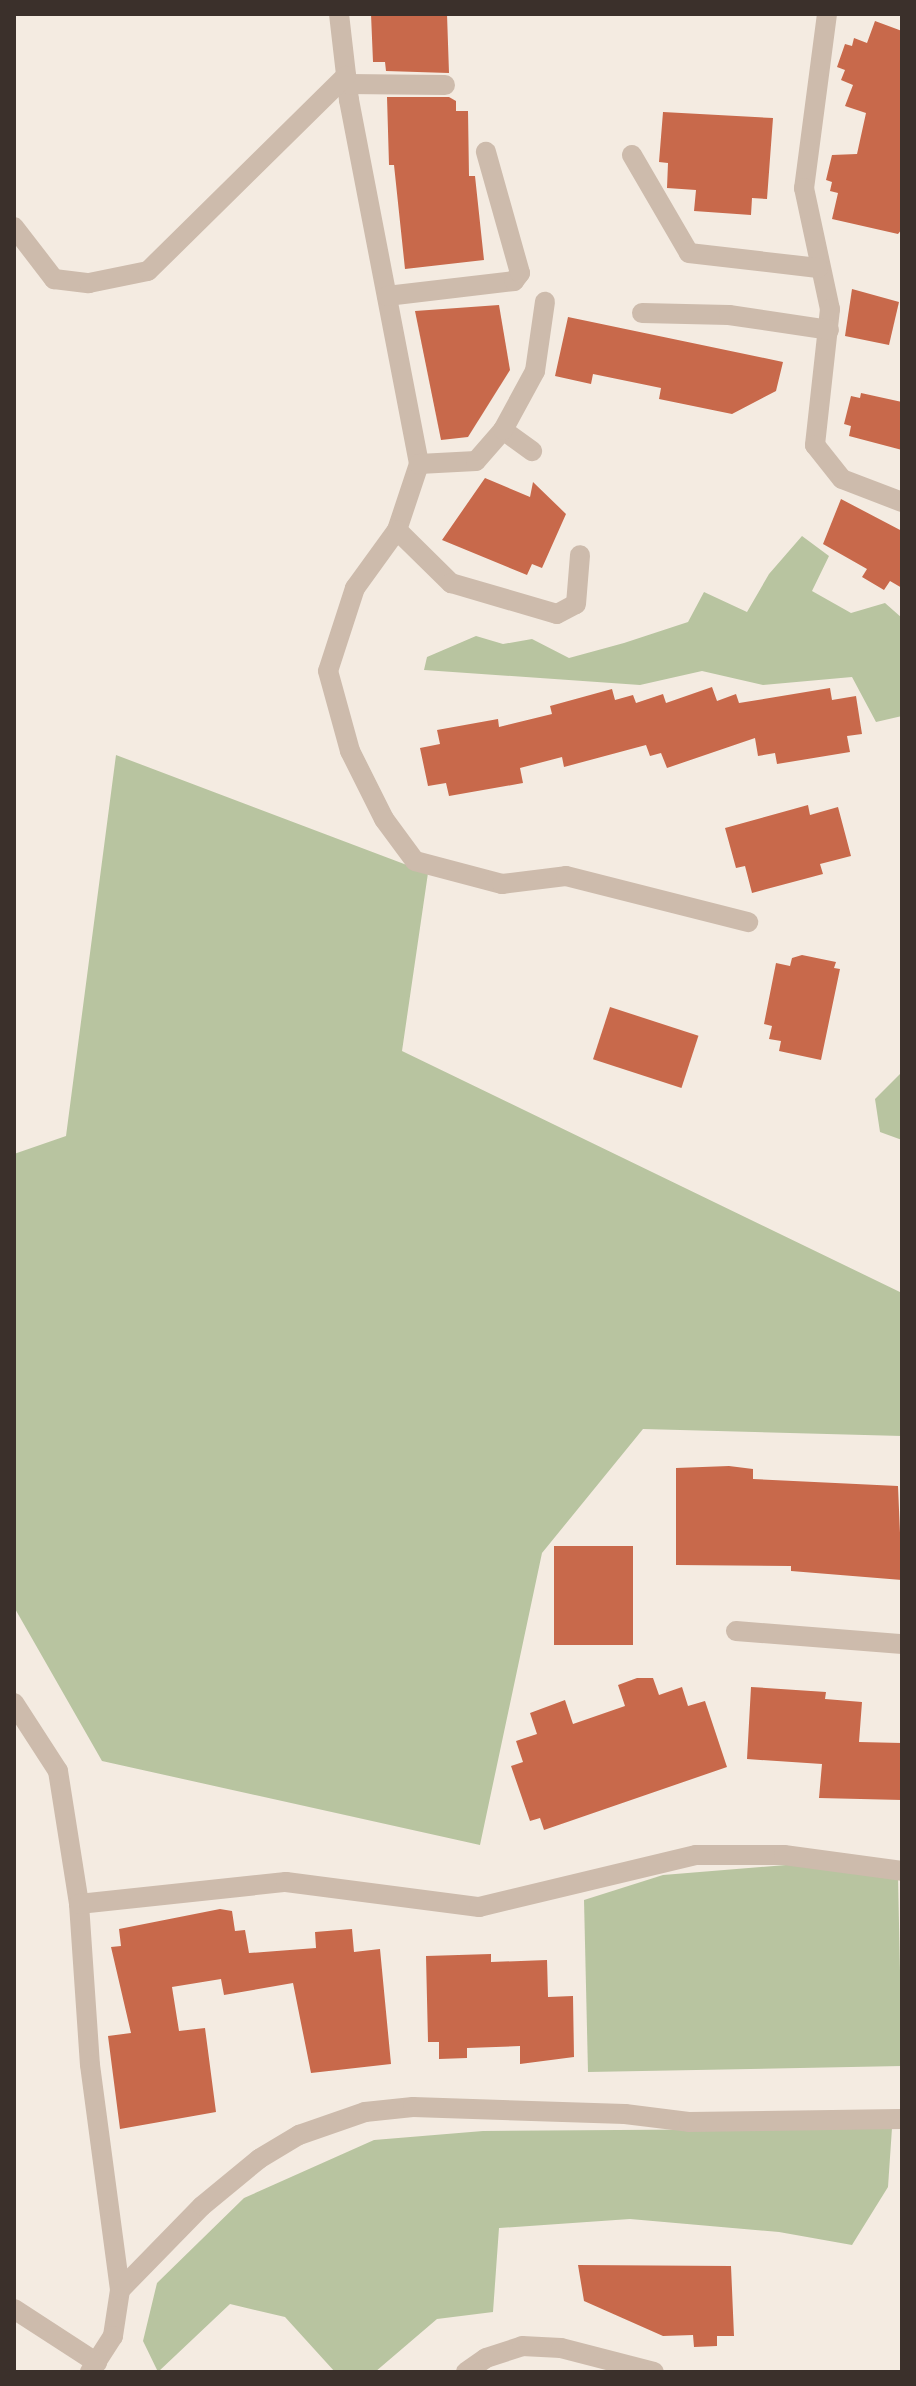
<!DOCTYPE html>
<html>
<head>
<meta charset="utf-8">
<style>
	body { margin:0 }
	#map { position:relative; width:916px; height:2386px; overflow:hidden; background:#f4ebe1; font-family:Barlow,sans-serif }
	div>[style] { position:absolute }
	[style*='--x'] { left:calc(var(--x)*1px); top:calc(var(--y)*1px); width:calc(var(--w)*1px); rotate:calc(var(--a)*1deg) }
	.green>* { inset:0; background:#b8c4a0 }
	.building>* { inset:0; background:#c8694b; transform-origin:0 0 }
	.street>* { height:20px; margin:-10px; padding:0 10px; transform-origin:10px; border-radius:10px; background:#cdbbac }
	span { translate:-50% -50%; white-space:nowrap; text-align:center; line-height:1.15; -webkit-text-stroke:6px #fbf5ee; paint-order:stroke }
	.frame { position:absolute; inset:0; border:16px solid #3b302b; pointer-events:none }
</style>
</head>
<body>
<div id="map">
	<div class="green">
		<i style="clip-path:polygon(802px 536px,829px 556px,812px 591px,851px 613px,885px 603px,902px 618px,902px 716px,876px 722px,852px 677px,763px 685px,702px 671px,640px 685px,424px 670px,427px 657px,476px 636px,503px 644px,532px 639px,569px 658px,624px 643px,688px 622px,704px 592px,747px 612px,769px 574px)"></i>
		<i style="clip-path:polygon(116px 755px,428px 873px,402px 1051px,902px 1293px,902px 1436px,643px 1429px,542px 1553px,480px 1845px,102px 1761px,14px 1607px,14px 1154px,66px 1136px)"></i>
		<i style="clip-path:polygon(902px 1072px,902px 1140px,880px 1132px,875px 1099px)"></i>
		<i style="clip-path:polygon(798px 1864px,898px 1876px,902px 2066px,588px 2072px,584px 1900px,663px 1875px)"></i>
		<i style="clip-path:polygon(892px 2128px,888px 2187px,852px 2245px,779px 2232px,630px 2219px,499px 2228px,493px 2312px,437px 2319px,375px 2372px,335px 2372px,285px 2317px,230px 2304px,158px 2372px,143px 2341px,157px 2283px,244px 2198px,374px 2140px,483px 2131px)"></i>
	</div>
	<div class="building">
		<i style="clip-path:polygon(371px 14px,447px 14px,449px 73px,386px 71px,385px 62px,373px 62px)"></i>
		<i style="clip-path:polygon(875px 21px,902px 31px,902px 229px,898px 234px,832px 219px,838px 193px,830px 191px,832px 182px,826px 180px,832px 155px,857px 154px,866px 113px,845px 106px,853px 85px,841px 80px,845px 70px,837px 67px,845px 44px,852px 46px,854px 38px,867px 43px)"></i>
		<i style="clip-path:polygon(387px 97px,449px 97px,456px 101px,456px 111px,468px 111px,469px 176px,475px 176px,484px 260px,405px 269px,394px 165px,389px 165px)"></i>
		<i style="clip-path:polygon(663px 112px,773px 118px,767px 199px,752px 198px,751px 215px,694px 211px,696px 190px,667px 188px,668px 163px,659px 162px)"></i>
		<i style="clip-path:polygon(852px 289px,899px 302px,889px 345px,845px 336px)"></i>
		<i style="clip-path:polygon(499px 305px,510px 370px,468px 437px,441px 440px,415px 311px)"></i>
		<i style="clip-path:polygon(568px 317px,783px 362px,776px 391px,732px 414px,659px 399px,661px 388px,593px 374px,591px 384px,555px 376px)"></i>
		<i style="clip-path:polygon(861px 393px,902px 402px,902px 450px,849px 436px,851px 426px,844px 424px,851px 396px,860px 398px)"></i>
		<i style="clip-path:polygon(485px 478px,530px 497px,533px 482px,566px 514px,542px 568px,532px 564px,527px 575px,442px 540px)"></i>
		<i style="clip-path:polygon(841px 499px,902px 531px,902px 588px,890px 581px,884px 590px,862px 577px,867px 569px,823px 544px)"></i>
		<i style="clip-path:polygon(712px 687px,717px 701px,736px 694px,739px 703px,830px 688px,832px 700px,856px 696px,862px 734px,847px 736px,850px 752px,777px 764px,775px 753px,758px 756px,755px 738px,667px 768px,661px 753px,650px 756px,646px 745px,564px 767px,562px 757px,520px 768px,523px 783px,449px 796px,446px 783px,428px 786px,420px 748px,440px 744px,437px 730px,498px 719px,499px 727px,552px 714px,550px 706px,612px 689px,615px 700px,633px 695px,636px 703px,663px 694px,666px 703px)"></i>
		<i style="clip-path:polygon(808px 805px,810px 815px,838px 807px,851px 856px,820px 864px,823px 874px,752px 893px,745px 866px,736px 868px,725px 828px)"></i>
		<i style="clip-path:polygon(802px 955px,836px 962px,834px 968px,840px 969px,821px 1060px,779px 1051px,781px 1041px,769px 1039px,772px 1026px,764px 1024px,776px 963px,790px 966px,792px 958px)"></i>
		<i style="left:610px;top:1007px;width:93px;height:55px;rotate:18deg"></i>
		<i style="clip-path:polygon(729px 1466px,753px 1469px,753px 1479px,898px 1486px,902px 1580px,791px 1571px,791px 1566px,676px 1565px,676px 1468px)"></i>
		<i style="left:554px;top:1546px;width:79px;height:99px"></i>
		<i style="clip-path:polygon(637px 1678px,653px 1678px,659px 1695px,682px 1687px,688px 1706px,705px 1701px,727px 1767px,544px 1830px,540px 1818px,530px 1821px,511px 1766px,523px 1762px,516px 1741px,537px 1734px,530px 1713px,565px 1700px,573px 1724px,625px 1706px,618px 1685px)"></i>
		<i style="clip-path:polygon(751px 1687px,826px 1692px,825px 1699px,862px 1702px,859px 1742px,902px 1743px,902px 1800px,819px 1798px,822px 1764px,747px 1759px)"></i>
		<i style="clip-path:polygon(220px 1909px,232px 1911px,235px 1931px,245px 1930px,249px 1953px,316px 1948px,315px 1932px,352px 1929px,354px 1952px,380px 1949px,391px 2064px,311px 2073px,293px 1983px,224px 1995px,221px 1979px,172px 1987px,179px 2031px,205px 2028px,216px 2112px,120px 2129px,108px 2036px,131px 2033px,111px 1947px,121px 1946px,119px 1929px)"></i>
		<i style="clip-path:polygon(491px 1954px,491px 1962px,547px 1960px,548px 1997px,573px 1996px,574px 2057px,520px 2064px,520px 2046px,467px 2048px,467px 2058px,439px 2059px,439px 2042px,428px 2042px,426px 1956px)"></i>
		<i style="clip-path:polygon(578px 2265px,731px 2266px,734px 2336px,717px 2336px,717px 2346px,694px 2347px,693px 2335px,663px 2336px,584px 2301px)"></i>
	</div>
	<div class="street">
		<i style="--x:339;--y:14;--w:87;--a:83.4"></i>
		<i style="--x:349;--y:100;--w:371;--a:79.1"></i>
		<i style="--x:419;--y:464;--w:70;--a:108.4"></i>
		<i style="--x:397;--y:530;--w:72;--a:125.9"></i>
		<i style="--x:355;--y:588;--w:87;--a:108"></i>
		<i style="--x:328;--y:671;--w:83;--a:74.6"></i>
		<i style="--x:350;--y:751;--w:76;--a:63.4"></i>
		<i style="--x:384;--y:819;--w:52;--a:53.6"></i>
		<i style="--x:415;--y:861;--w:90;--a:14.8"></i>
		<i style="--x:502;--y:884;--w:64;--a:-7.1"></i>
		<i style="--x:566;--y:876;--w:188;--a:14.2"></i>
		<i style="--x:827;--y:14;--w:176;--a:97.5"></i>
		<i style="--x:804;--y:188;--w:124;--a:77.9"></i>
		<i style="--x:830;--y:309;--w:137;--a:96.3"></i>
		<i style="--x:815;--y:445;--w:43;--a:51.5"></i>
		<i style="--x:842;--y:479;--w:64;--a:21"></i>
		<i style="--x:347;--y:84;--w:98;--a:0.6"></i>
		<i style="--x:632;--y:155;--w:113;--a:59.8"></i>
		<i style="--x:689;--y:253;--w:130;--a:6.6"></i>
		<i style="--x:14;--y:227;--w:66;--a:52.4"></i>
		<i style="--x:54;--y:279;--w:35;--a:7"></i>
		<i style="--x:89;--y:283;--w:60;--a:-11.5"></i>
		<i style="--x:148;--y:271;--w:278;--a:-44.6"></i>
		<i style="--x:387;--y:296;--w:128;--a:-6.7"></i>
		<i style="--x:514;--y:281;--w:10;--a:-53"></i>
		<i style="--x:520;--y:273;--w:126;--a:-105.7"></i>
		<i style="--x:642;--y:313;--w:87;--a:1.3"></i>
		<i style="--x:729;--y:315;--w:101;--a:8.5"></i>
		<i style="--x:503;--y:430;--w:36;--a:36"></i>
		<i style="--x:419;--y:464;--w:57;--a:-3"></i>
		<i style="--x:476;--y:461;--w:41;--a:-48.9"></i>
		<i style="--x:503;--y:430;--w:67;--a:-61.5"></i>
		<i style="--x:535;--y:371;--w:70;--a:-81.8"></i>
		<i style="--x:397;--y:530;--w:76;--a:44.5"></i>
		<i style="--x:451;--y:583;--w:110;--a:16.3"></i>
		<i style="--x:557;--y:614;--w:21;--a:-28"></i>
		<i style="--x:576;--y:604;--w:49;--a:-85.3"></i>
		<i style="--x:736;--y:1631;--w:167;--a:4.5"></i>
		<i style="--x:14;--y:1703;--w:81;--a:57.1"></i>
		<i style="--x:58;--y:1771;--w:135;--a:81"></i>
		<i style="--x:79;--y:1904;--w:161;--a:86.1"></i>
		<i style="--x:90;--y:2065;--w:227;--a:82.4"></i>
		<i style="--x:120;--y:2290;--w:47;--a:98.7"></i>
		<i style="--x:113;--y:2336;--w:43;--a:122.6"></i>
		<i style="--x:79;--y:1904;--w:208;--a:-6.1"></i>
		<i style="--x:286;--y:1882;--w:195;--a:7.4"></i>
		<i style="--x:479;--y:1907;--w:223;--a:-13.5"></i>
		<i style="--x:696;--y:1855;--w:88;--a:0"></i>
		<i style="--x:784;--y:1855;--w:119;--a:7.7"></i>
		<i style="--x:120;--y:2290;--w:117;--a:-45.7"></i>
		<i style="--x:202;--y:2206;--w:74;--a:-39.5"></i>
		<i style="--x:259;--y:2159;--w:47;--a:-31"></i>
		<i style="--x:299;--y:2135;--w:70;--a:-19.2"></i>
		<i style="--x:365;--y:2112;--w:48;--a:-5.9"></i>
		<i style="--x:413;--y:2107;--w:212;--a:1.9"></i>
		<i style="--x:625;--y:2114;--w:64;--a:7.1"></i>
		<i style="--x:689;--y:2122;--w:213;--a:-0.8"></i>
		<i style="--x:14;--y:2309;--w:99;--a:33"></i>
		<i style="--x:466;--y:2372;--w:24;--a:-35"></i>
		<i style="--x:486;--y:2358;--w:38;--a:-18"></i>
		<i style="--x:522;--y:2346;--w:39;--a:3"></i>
		<i style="--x:561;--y:2348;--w:96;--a:14.5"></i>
	</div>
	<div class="frame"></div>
</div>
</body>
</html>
